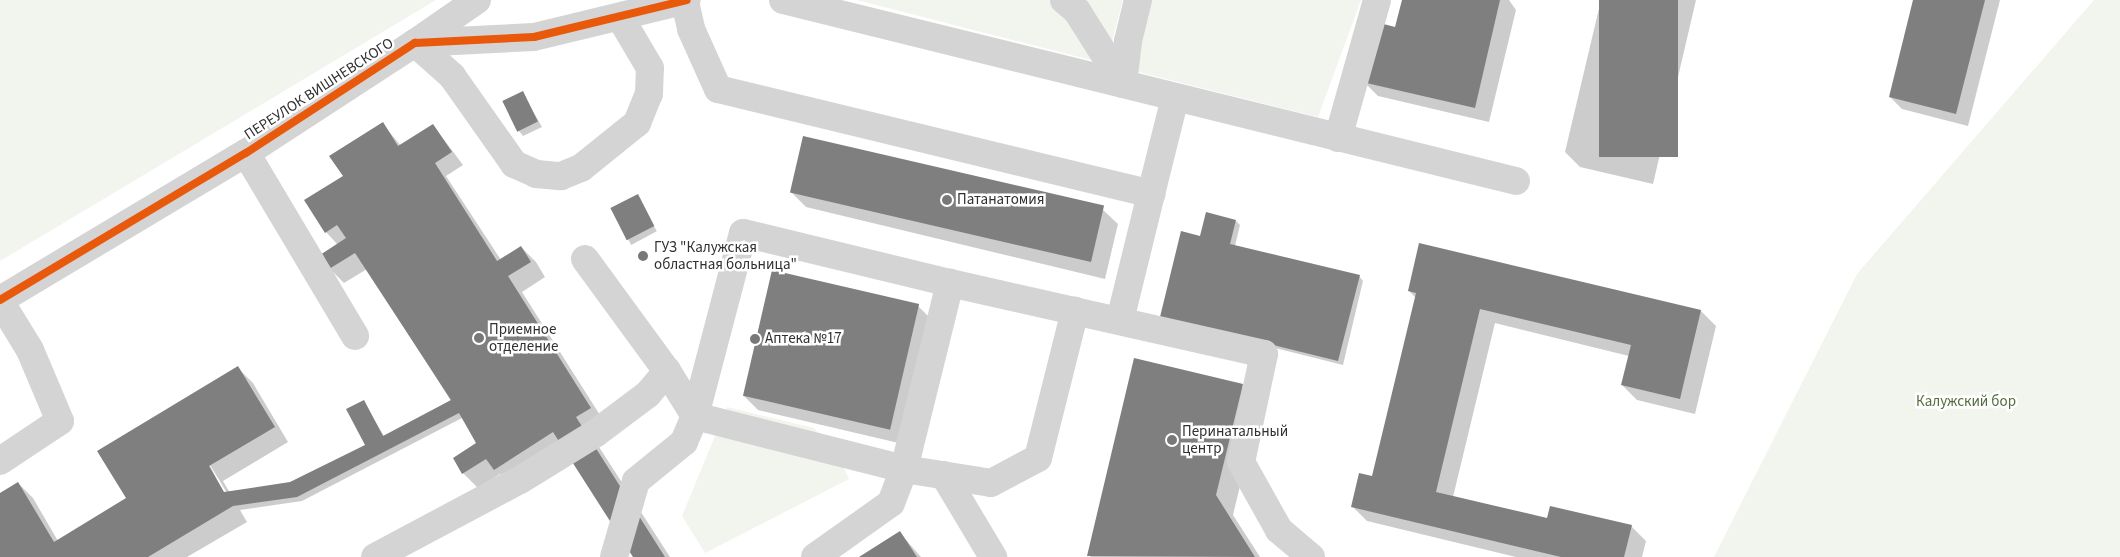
<!DOCTYPE html>
<html>
<head>
<meta charset="utf-8">
<style>
	body { margin:0 }
	#map { position:relative; width:2120px; height:557px; overflow:hidden; background:#fff; font-family:"Source Sans 3",sans-serif }
	div>[style] { position:absolute }
	[style*='--x'] { left:calc(var(--x)*1px); top:calc(var(--y)*1px); width:calc(var(--w)*1px); rotate:calc(var(--a)*1deg) }
	.green>* { inset:0; background:#f1f5ed }
	.shadow>* { inset:0; background:#0003; transform-origin:0 0 }
	.building>* { inset:0; background:#7f7f7f; transform-origin:0 0 }
	.minor>* { height:28px; margin:-14px; padding:0 14px; transform-origin:14px; border-radius:14px; background:#d4d4d4 }
	.cycleway>* { height:8px; margin:-4px; padding:0 4px; transform-origin:4px; border-radius:4px; background:#e8590c }
	.dots>* { width:14px; height:14px; translate:-50% -50%; box-sizing:border-box; border:2px solid #fff; border-radius:50% }
	span { translate:-50% -50%; white-space:nowrap; text-align:center; line-height:1.15; -webkit-text-stroke:5px #fff; paint-order:stroke }
	.street-label { font-size:15px; color:#303030 }
	.poi-label { font-size:15px; color:#303030 }
	.left { translate:0 -50%; text-align:left }
	.park-label { font-size:15px; color:#526d3c }
</style>
</head>
<body>
<div id="map">
	<div class="green">
		<i style="clip-path:polygon(0 0,436px 0,0 261px)"></i>
		<i style="clip-path:polygon(857px 0,1123px 0,1106px 64px)"></i>
		<i style="clip-path:polygon(1152px 0,1361px 0,1318px 117px,1134px 71px)"></i>
		<i style="clip-path:polygon(2094px 0,2120px 0,2120px 557px,1714px 557px,1857px 274px)"></i>
		<i style="clip-path:polygon(727px 407px,814px 428px,839px 458px,849px 479px,705px 553px,682px 516px)"></i>
	</div>
	<div class="shadow">
		<i style="clip-path:polygon(1403px 0,1509px 0,1516px 10px,1489px 122px,1378px 96px,1363px 81px,1396px 29px)"></i>
		<i style="clip-path:polygon(1601px 0,1696px 0,1653px 184px,1580px 167px,1565px 152px)"></i>
		<i style="clip-path:polygon(1914px 0,2000px 0,1968px 126px,1902px 109px,1890px 97px)"></i>
		<i style="clip-path:polygon(522px 92px,542px 127px,523px 136px,519px 131px)"></i>
		<i style="clip-path:polygon(evenodd,382px 123px,401px 146px,433px 125px,463px 165px,446px 176px,501px 260px,521px 247px,536px 262px,545px 277px,522px 292px,605px 423px,590px 433px,670px 557px,634px 557px,565px 449px,510px 484px,500px 474px,478px 488px,463px 473px,478px 444px,462px 418px,302px 501px,240px 510px,247px 522px,187px 557px,0 557px,0 494px,18px 483px,33px 498px,58px 541px,128px 499px,238px 368px,253px 383px,288px 442px,223px 481px,230px 493px,291px 484px,367px 446px,363px 401px,384px 436px,451px 401px,367px 269px,344px 283px,330px 269px,338px 245px,326px 232px,344px 176px,382px 123px,207px 460px,227px 493px,224px 493px,207px 460px)"></i>
		<i style="clip-path:polygon(791px 192px,1103px 210px,1118px 224px,1105px 279px,806px 207px)"></i>
		<i style="left:638px;top:196px;width:40px;height:29px;rotate:62deg"></i>
		<i style="clip-path:polygon(1236px 221px,1240px 225px,1235px 246px,1359px 276px,1363px 281px,1343px 365px,1166px 321px,1201px 238px)"></i>
		<i style="clip-path:polygon(1409px 291px,1701px 311px,1716px 326px,1695px 414px,1637px 400px,1622px 385px,1629px 356px,1495px 323px,1453px 497px,1548px 520px,1631px 526px,1646px 541px,1642px 557px,1516px 557px,1367px 521px,1352px 506px,1373px 478px,1416px 298px)"></i>
		<i style="clip-path:polygon(918px 306px,933px 321px,903px 444px,758px 410px,743px 395px)"></i>
		<i style="clip-path:polygon(1243px 386px,1260px 403px,1233px 515px,1260px 557px,1090px 557px)"></i>
		<i style="clip-path:polygon(900px 533px,921px 557px,862px 557px)"></i>
	</div>
	<div class="building">
		<i style="clip-path:polygon(1402px 0,1500px 0,1475px 108px,1362px 82px,1376px 22px,1395px 27px)"></i>
		<i style="left:1599px;top:0;width:79px;height:157px"></i>
		<i style="clip-path:polygon(1913px 0,1985px 0,1956px 114px,1889px 97px)"></i>
		<i style="left:523px;top:91px;width:34px;height:23px;rotate:64deg"></i>
		<i style="clip-path:polygon(383px 122px,398px 146px,433px 124px,452px 152px,435px 163px,497px 261px,521px 246px,531px 262px,508px 276px,591px 408px,576px 417px,665px 557px,633px 557px,553px 432px,494px 470px,486px 459px,462px 474px,453px 458px,476px 443px,459px 413px,297px 497px,233px 506px,148px 557px,0 557px,0 493px,18px 482px,54px 542px,126px 498px,97px 451px,238px 366px,275px 427px,209px 466px,224px 492px,290px 482px,365px 445px,346px 409px,364px 400px,383px 436px,451px 400px,355px 253px,329px 269px,320px 255px,346px 238px,337px 225px,325px 233px,304px 200px,343px 176px,329px 156px)"></i>
		<i style="left:803px;top:136px;width:309px;height:58px;rotate:13deg"></i>
		<i style="left:638px;top:194px;width:36px;height:31px;rotate:63deg"></i>
		<i style="clip-path:polygon(1206px 212px,1236px 220px,1230px 244px,1360px 275px,1338px 361px,1160px 317px,1181px 231px,1200px 236px)"></i>
		<i style="clip-path:polygon(1419px 243px,1701px 310px,1680px 399px,1621px 385px,1631px 345px,1480px 309px,1436px 492px,1547px 518px,1550px 506px,1632px 525px,1624px 557px,1561px 557px,1351px 507px,1359px 473px,1372px 476px,1416px 293px,1408px 291px)"></i>
		<i style="left:772px;top:270px;width:151px;height:129px;rotate:13deg"></i>
		<i style="clip-path:polygon(1134px 358px,1243px 384px,1216px 495px,1255px 557px,1087px 556px)"></i>
		<i style="clip-path:polygon(900px 531px,917px 557px,859px 557px)"></i>
	</div>
	<div class="minor">
		<i style="--x:477;--y:0;--w:75;--a:145.3"></i>
		<i style="--x:415;--y:43;--w:50;--a:41.7"></i>
		<i style="--x:452;--y:76;--w:108;--a:54.8"></i>
		<i style="--x:514;--y:164;--w:24;--a:24"></i>
		<i style="--x:536;--y:174;--w:25;--a:5"></i>
		<i style="--x:561;--y:176;--w:22;--a:-22"></i>
		<i style="--x:581;--y:168;--w:72;--a:-38.8"></i>
		<i style="--x:637;--y:123;--w:31;--a:-68"></i>
		<i style="--x:649;--y:94;--w:26;--a:-88"></i>
		<i style="--x:650;--y:68;--w:59;--a:-120.5"></i>
		<i style="--x:783;--y:0;--w:755;--a:13.87"></i>
		<i style="--x:1064;--y:0;--w:17;--a:40"></i>
		<i style="--x:1077;--y:11;--w:86;--a:57.8"></i>
		<i style="--x:1123;--y:84;--w:43;--a:-83.4"></i>
		<i style="--x:1128;--y:41;--w:42;--a:-76.3"></i>
		<i style="--x:685;--y:2;--w:28;--a:77"></i>
		<i style="--x:691;--y:29;--w:66;--a:65.8"></i>
		<i style="--x:718;--y:89;--w:446;--a:13.6"></i>
		<i style="--x:1151;--y:194;--w:130;--a:103.8"></i>
		<i style="--x:1338;--y:138;--w:143;--a:-74.2"></i>
		<i style="--x:246;--y:153;--w:213;--a:59.2"></i>
		<i style="--x:1151;--y:194;--w:99;--a:-76"></i>
		<i style="--x:585;--y:259;--w:139;--a:53.8"></i>
		<i style="--x:667;--y:371;--w:53;--a:58.1"></i>
		<i style="--x:695;--y:416;--w:28;--a:113"></i>
		<i style="--x:684;--y:442;--w:62;--a:140.9"></i>
		<i style="--x:636;--y:481;--w:79;--a:106.1"></i>
		<i style="--x:950;--y:283;--w:322;--a:12.7"></i>
		<i style="--x:1264;--y:354;--w:110;--a:102"></i>
		<i style="--x:1241;--y:462;--w:78;--a:60.8"></i>
		<i style="--x:1279;--y:530;--w:42;--a:40.2"></i>
		<i style="--x:0;--y:300;--w:287;--a:-30.9"></i>
		<i style="--x:246;--y:153;--w:202;--a:-33.1"></i>
		<i style="--x:415;--y:43;--w:119;--a:-2.9"></i>
		<i style="--x:534;--y:37;--w:157;--a:-13.6"></i>
		<i style="--x:0;--y:301;--w:57;--a:58.5"></i>
		<i style="--x:30;--y:350;--w:77;--a:67.1"></i>
		<i style="--x:60;--y:421;--w:72;--a:146.3"></i>
		<i style="--x:944;--y:475;--w:96;--a:59.1"></i>
		<i style="--x:375;--y:557;--w:164;--a:-28"></i>
		<i style="--x:520;--y:480;--w:89;--a:-31.7"></i>
		<i style="--x:596;--y:433;--w:65;--a:-36.9"></i>
		<i style="--x:648;--y:394;--w:30;--a:-50"></i>
		<i style="--x:815;--y:557;--w:93;--a:-35.4"></i>
		<i style="--x:891;--y:503;--w:36;--a:-69"></i>
		<i style="--x:904;--y:469;--w:192;--a:-76.1"></i>
		<i style="--x:950;--y:283;--w:213;--a:-166.4"></i>
		<i style="--x:743;--y:233;--w:189;--a:104.7"></i>
		<i style="--x:695;--y:416;--w:216;--a:14.2"></i>
		<i style="--x:904;--y:469;--w:88;--a:9.1"></i>
		<i style="--x:991;--y:483;--w:53;--a:-28"></i>
		<i style="--x:1038;--y:458;--w:152;--a:-75.9"></i>
	</div>
	<div class="cycleway">
		<i style="--x:0;--y:300;--w:287;--a:-30.9"></i>
		<i style="--x:246;--y:153;--w:202;--a:-33.1"></i>
		<i style="--x:415;--y:43;--w:119;--a:-2.9"></i>
		<i style="--x:534;--y:37;--w:157;--a:-13.6"></i>
	</div>
	<div class="dots">
		<i style="left:947px;top:200px;background:#787878"></i>
		<i style="left:643px;top:256px;background:#787878"></i>
		<i style="left:479px;top:338px;background:#787878"></i>
		<i style="left:755px;top:339px;background:#787878"></i>
		<i style="left:1172px;top:440px;background:#787878"></i>
	</div>
	<div class="street-label">
		<span style="left:319px;top:89px;rotate:-33deg">ПЕРЕУЛОК ВИШНЕВСКОГО</span>
	</div>
	<div class="poi-label">
		<span class="left" style="left:957px;top:200px">Патанатомия</span>
		<span class="left" style="left:654px;top:256px">ГУЗ "Калужская<br>областная больница"</span>
		<span class="left" style="left:489px;top:338px">Приемное<br>отделение</span>
		<span class="left" style="left:765px;top:339px">Аптека №17</span>
		<span class="left" style="left:1182px;top:440px">Перинатальный<br>центр</span>
	</div>
	<div class="park-label">
		<span style="left:1966px;top:402px">Калужский бор</span>
	</div>
</div>
</body>
</html>
